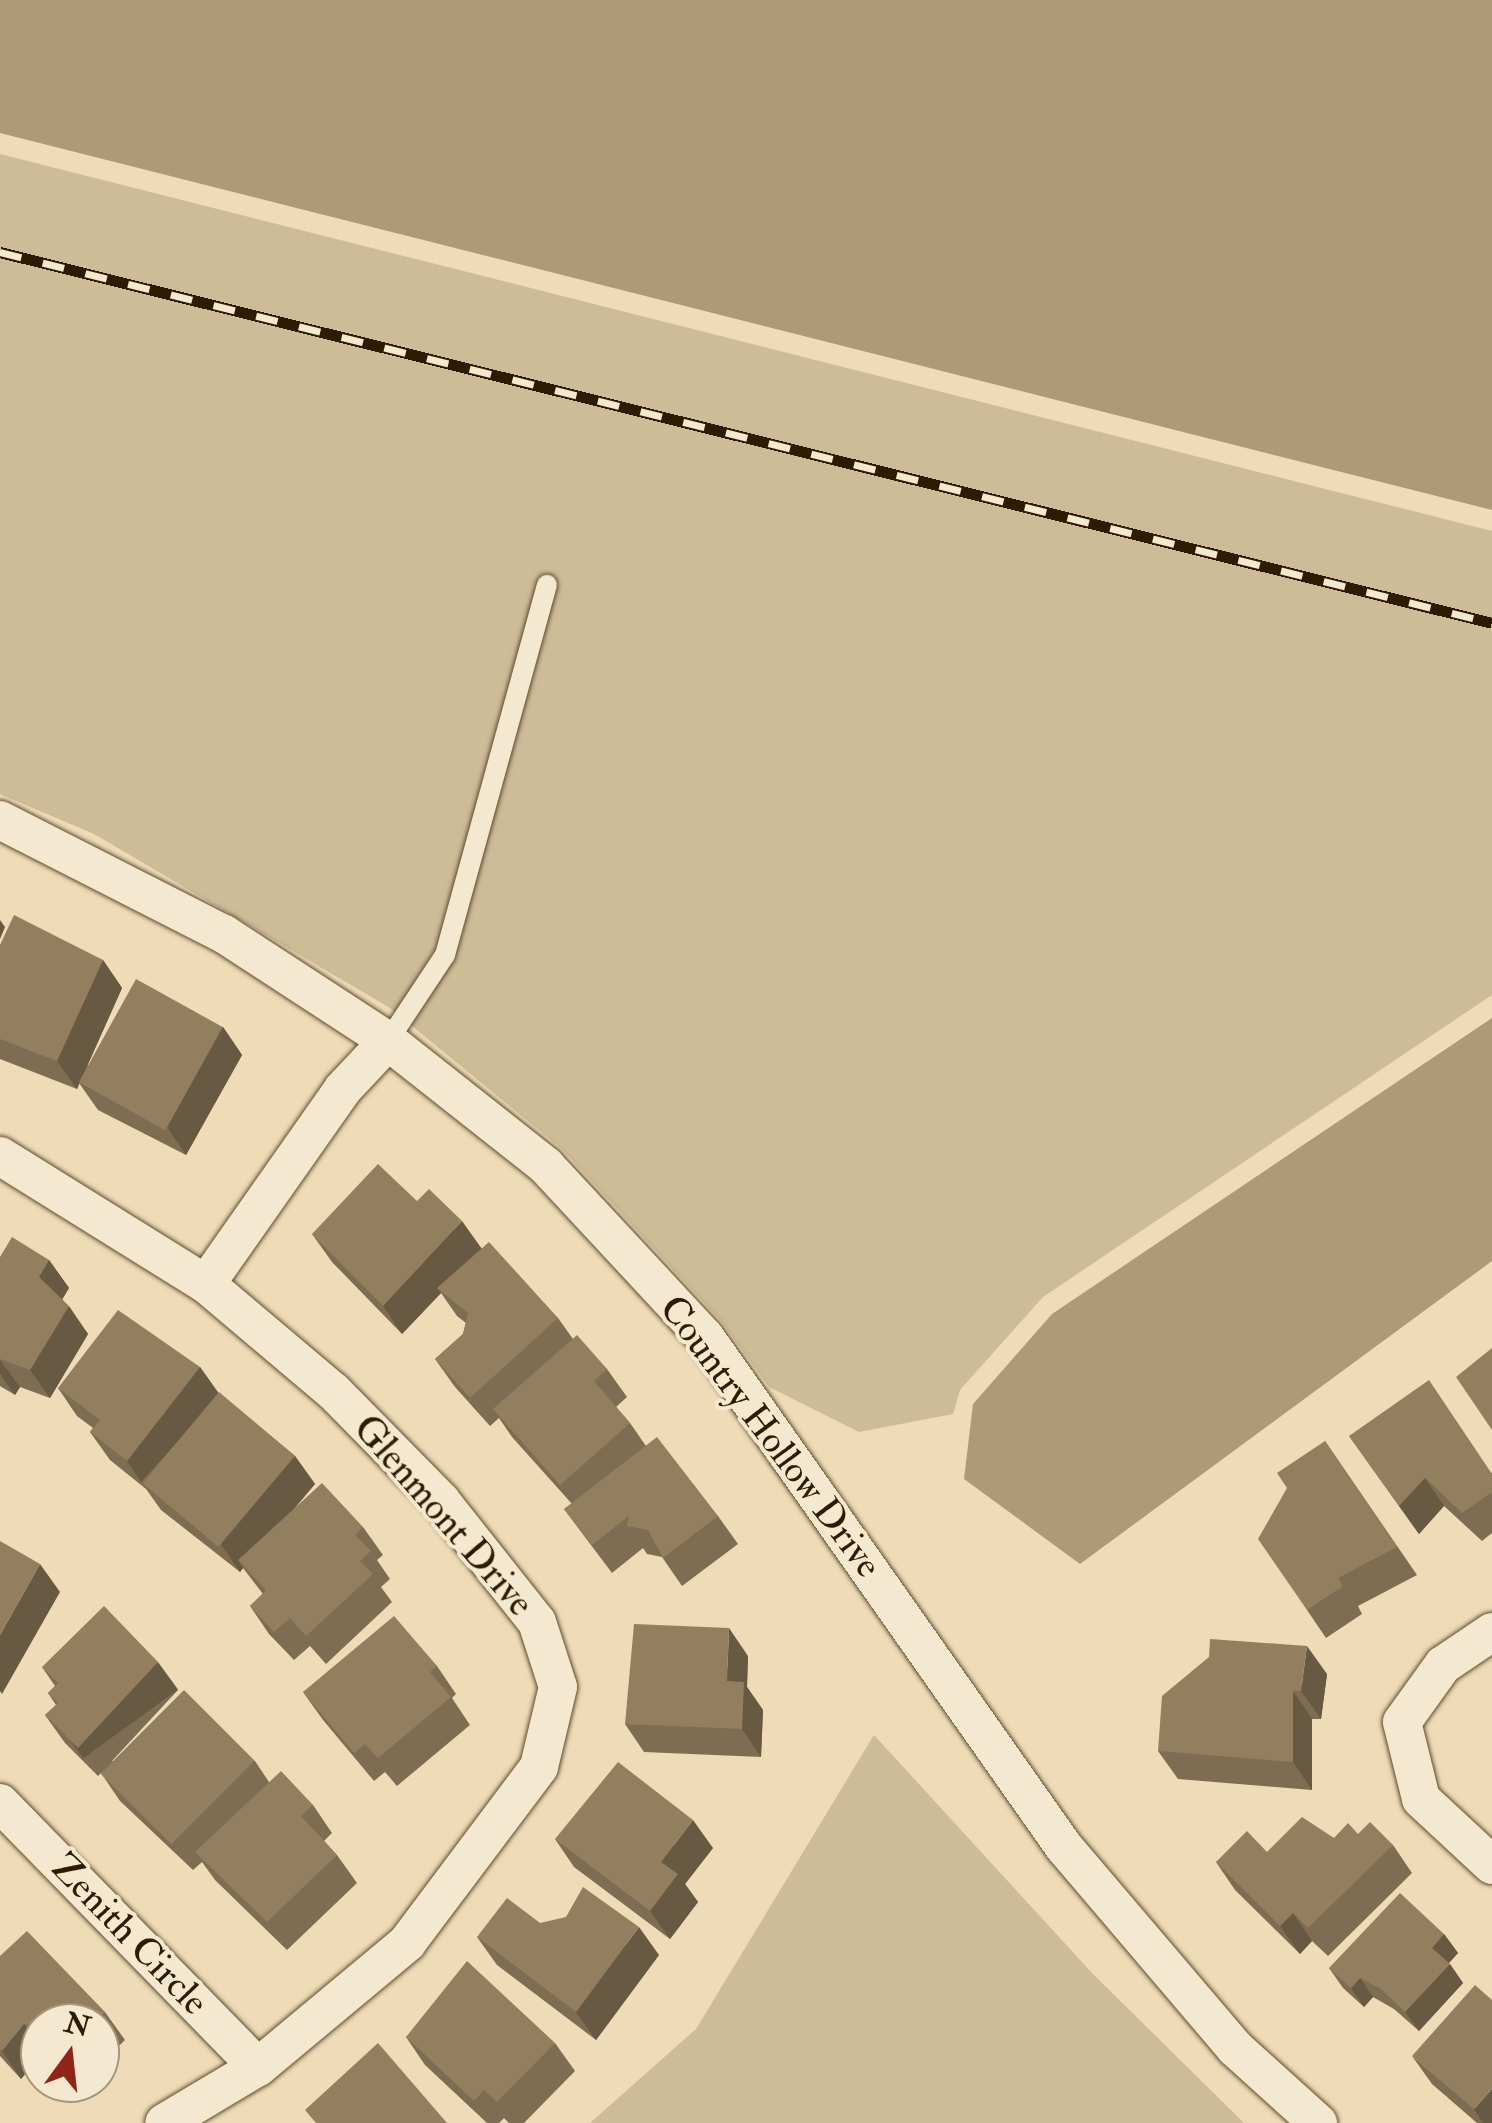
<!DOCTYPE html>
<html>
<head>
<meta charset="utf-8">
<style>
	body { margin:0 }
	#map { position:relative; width:1492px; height:2123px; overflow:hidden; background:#efdbb7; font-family:"IM FELL Double Pica",serif }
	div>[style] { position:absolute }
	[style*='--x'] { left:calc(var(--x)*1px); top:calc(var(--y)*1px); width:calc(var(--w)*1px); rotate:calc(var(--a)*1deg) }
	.green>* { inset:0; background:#cebb98 }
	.water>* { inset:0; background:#ae9a79 }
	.roads { filter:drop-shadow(0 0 2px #5f4c2e) drop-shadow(0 0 2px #5f4c2e) }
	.service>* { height:20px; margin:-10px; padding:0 10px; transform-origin:10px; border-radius:10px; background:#f5e8d0 }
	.minor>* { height:38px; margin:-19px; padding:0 19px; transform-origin:19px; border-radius:19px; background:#f5e8d0 }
	.rail>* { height:11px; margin-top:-5.5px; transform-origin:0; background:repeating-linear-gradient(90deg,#f5e8d0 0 22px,#2f1c00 0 44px); box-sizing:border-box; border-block:2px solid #2f1c00 }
	.wall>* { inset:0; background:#7e6d52 }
	.shaded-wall>* { inset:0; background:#675942; transform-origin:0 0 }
	.building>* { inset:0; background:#937f5f; transform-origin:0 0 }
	span { translate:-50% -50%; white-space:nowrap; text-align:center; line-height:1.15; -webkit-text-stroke:8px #f5e8d0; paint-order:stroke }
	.street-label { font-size:38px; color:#2f1c00 }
	.north { position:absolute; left:20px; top:2003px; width:100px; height:100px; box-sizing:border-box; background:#f5e8d0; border:2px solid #a6967d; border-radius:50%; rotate:15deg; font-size:28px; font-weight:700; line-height:40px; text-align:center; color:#2f1c00 }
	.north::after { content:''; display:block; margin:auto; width:35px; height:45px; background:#8f2418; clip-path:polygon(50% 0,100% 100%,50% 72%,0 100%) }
</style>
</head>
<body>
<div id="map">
	<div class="green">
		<i style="clip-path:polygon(0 154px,1492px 531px,1492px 995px,1043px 1297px,960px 1390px,953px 1414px,859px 1432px,769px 1387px,722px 1322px,562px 1149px,390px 1008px,94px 834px,0 794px)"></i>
		<i style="clip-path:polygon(874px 1735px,1092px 1973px,1244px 2123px,590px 2123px,696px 2029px)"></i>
	</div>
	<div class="water">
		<i style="clip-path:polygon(0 0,1492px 0,1492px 510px,0 133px)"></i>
		<i style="clip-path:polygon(1492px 1018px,1492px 1261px,1080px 1564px,964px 1479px,973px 1404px,1052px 1314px)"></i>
	</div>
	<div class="roads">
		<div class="service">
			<i style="--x:388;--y:1041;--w:103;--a:-56.5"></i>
			<i style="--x:445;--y:955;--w:384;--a:-74.6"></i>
		</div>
		<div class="minor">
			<i style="--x:0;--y:820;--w:251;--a:27"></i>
			<i style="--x:224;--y:934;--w:196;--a:33.1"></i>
			<i style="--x:388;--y:1041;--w:201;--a:38.3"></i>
			<i style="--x:546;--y:1166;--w:233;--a:47.1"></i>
			<i style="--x:705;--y:1337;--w:624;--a:54.86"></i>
			<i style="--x:1064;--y:1847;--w:264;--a:49.6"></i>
			<i style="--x:1235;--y:2048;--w:112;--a:42.1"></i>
			<i style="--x:0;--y:1156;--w:243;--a:31.9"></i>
			<i style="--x:206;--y:1284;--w:167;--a:40.2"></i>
			<i style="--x:334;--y:1392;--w:153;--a:45.5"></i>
			<i style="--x:441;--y:1501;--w:154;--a:51.6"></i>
			<i style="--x:537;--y:1622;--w:68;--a:72.1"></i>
			<i style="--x:558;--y:1687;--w:82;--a:103.4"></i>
			<i style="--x:539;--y:1767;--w:220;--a:126.9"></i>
			<i style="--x:407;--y:1943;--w:194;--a:140.2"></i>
			<i style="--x:258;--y:2067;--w:109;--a:149.2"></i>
			<i style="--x:206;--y:1284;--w:238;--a:-54.9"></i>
			<i style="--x:343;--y:1089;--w:66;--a:-46.8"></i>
			<i style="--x:1492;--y:1632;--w:59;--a:146"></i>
			<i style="--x:1443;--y:1665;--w:70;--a:125.7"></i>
			<i style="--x:1402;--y:1722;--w:79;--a:76.1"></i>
			<i style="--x:1421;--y:1799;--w:97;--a:42.9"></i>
			<i style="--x:0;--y:1803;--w:369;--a:45.7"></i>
		</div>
	</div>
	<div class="rail">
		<i style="--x:0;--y:252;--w:1537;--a:13.96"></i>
	</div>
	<div class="wall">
		<i style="clip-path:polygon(0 945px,103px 960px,122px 988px,87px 1066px,223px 1027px,242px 1055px,186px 1155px,98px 1110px,79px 1083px,77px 1089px,0 1059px)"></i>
		<i style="clip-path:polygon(417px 1201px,481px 1249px,558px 1318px,573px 1339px,607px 1369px,627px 1397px,616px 1407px,630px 1423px,646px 1446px,718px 1516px,738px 1544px,682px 1586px,662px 1557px,647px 1554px,643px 1548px,612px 1573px,564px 1509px,572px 1504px,512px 1437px,499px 1418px,490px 1426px,455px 1387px,435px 1359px,463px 1334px,466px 1323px,457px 1316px,441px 1293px,402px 1334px,332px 1262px,312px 1234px)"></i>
		<i style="clip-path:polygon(0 1257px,49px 1260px,69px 1288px,62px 1299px,88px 1334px,50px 1398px,20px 1387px,15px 1395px,0 1386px)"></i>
		<i style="clip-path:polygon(200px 1367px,218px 1393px,295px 1456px,315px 1484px,295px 1508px,363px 1527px,383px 1555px,377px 1560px,390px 1579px,381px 1587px,392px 1602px,326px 1664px,310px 1646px,294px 1660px,269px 1634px,250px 1606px,263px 1594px,243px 1568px,240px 1572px,161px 1510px,146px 1489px,110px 1460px,90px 1432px,93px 1428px,77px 1416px,58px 1388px)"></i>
		<i style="clip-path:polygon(1349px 1436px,1492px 1473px,1492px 1533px,1482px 1541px,1444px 1506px,1419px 1534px)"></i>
		<i style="clip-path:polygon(1325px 1441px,1417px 1575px,1358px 1606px,1362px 1614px,1326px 1638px,1307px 1610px)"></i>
		<i style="clip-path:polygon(748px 1656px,747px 1687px,763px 1710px,761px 1757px,644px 1752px,625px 1724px)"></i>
		<i style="clip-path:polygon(437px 1666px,456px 1694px,452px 1698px,470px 1725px,397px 1786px,385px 1772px,374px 1781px,323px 1720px,303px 1692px)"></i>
		<i style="clip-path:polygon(42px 1667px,178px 1690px,112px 1761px,255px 1761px,269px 1782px,313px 1805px,332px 1833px,324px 1841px,337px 1855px,357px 1883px,287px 1950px,215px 1880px,202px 1862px,193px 1870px,120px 1801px,101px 1773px,98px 1776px,65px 1743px,45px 1715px,56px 1705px,48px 1693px,55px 1686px)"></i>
		<i style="clip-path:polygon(1327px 1674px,1321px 1719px,1312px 1719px,1312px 1790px,1178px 1779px,1158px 1751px)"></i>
		<i style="clip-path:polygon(1358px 1834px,1393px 1845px,1412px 1873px,1328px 1956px,1312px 1941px,1300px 1954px,1235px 1890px,1216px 1862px)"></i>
		<i style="clip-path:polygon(555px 1839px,713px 1848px,685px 1884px,698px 1902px,670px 1939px,574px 1867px)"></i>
		<i style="clip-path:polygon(540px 1923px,659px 1955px,596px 2040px,497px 1965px,477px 1937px)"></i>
		<i style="clip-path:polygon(1444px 1934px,1458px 1953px,1449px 1963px,1463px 1983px,1419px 2031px,1394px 2009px,1373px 1997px,1364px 2007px,1343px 1988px,1329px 1968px)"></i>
		<i style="clip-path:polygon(0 1956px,105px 2012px,125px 2040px,100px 2064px,100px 2023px,40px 2023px,40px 2056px,21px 2079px,0 2056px)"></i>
		<i style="clip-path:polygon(406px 2037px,555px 2043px,575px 2071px,524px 2123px,509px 2123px,504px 2118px,499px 2123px,487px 2123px,425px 2065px)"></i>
		<i style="clip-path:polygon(1412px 2056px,1492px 2123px,1477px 2123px,1432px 2084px)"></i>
	</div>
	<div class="shaded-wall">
		<i style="clip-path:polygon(0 920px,5px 927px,0 939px)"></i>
		<i style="clip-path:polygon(103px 960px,122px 988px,77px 1089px,57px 1061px)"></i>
		<i style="clip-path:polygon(223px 1027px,242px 1055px,186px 1155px,167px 1127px)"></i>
		<i style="clip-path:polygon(462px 1221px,482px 1249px,437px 1288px,441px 1293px,402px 1334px,383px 1306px)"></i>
		<i style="clip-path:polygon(49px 1260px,69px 1288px,59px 1305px,39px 1277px)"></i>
		<i style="clip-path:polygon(69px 1306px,88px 1334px,50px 1398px,30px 1370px)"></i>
		<i style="clip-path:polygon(0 1360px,20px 1387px,15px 1395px,0 1374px)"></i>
		<i style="clip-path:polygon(200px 1367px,220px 1395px,141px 1482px,127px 1461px)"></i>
		<i style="clip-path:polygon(295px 1456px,315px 1484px,244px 1567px,238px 1560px,243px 1568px,240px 1572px,221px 1544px)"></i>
		<i style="clip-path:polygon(1425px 1478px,1444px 1506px,1419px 1534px,1399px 1506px)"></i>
		<i style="clip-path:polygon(40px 1564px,60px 1592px,2px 1694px,0 1691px,0 1635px)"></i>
		<i style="clip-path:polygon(729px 1628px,748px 1656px,747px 1687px,763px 1710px,761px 1757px,742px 1729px,727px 1681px)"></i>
		<i style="clip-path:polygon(1307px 1646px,1327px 1674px,1321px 1719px,1301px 1691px)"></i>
		<i style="left:158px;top:1662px;width:34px;height:117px;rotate:54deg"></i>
		<i style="clip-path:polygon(1293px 1691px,1312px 1719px,1312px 1790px,1293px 1762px)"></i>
		<i style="clip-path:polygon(693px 1820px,713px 1848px,685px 1884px,698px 1902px,670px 1939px,650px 1911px,661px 1862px)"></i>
		<i style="clip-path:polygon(1293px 1913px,1312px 1941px,1300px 1954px,1280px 1926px)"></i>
		<i style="clip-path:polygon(639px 1927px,659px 1955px,596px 2040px,576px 2012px)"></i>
		<i style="clip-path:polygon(1444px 1934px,1458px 1953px,1445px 1967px,1432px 1948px)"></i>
		<i style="clip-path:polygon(1450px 1964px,1463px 1983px,1419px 2031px,1405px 2012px)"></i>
		<i style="clip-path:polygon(1360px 1978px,1373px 1997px,1364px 2007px,1351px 1988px)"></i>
		<i style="clip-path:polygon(24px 2024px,40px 2047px,40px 2056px,21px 2079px,2px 2051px)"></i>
		<i style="clip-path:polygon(1492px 2089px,1492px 2123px,1483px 2123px,1474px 2109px)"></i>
	</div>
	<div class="building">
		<i style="clip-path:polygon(14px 915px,103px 960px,57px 1061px,0 1039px,0 945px)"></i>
		<i style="left:136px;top:979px;width:99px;height:118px;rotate:29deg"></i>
		<i style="clip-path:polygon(378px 1164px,417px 1201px,429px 1189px,462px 1221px,383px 1306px,312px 1234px)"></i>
		<i style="clip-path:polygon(12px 1237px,49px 1260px,39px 1277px,69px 1306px,30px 1370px,0 1359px,0 1257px)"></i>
		<i style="clip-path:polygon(489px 1242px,558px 1318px,470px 1398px,435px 1359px,463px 1334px,468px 1313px,437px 1288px)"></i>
		<i style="clip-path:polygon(118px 1310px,200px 1367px,127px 1461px,90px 1432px,100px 1420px,58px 1388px)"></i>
		<i style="clip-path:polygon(577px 1335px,607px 1369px,594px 1381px,630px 1423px,560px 1485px,493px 1409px)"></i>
		<i style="clip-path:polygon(1492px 1348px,1492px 1430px,1456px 1377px)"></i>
		<i style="clip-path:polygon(1429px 1380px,1492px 1474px,1492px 1492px,1462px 1513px,1425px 1478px,1399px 1506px,1349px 1436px)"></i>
		<i style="left:219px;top:1392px;width:99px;height:119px;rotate:40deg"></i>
		<i style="clip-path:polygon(657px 1437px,718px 1516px,663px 1558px,648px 1530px,627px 1526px,629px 1516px,592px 1545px,564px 1509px)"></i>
		<i style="clip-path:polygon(1325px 1441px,1397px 1547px,1338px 1578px,1343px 1586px,1307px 1610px,1258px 1539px,1287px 1488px,1277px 1473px)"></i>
		<i style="clip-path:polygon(322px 1483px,363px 1527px,355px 1535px,371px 1551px,360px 1561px,373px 1574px,306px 1636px,290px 1618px,274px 1632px,250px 1606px,266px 1590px,238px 1560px)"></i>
		<i style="clip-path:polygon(0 1541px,40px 1564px,0 1635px)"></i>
		<i style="clip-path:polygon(104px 1606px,158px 1662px,78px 1748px,45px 1715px,58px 1703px,48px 1693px,58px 1683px,42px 1667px)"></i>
		<i style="clip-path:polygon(394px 1616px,437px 1666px,430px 1672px,451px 1697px,378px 1758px,365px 1744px,354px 1753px,303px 1692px)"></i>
		<i style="clip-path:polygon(634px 1624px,729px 1628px,727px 1681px,744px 1682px,742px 1729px,625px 1724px)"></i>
		<i style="clip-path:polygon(1210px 1639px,1307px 1646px,1301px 1691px,1293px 1691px,1293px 1762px,1158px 1751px,1162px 1696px,1209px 1657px)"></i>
		<i style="left:184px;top:1690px;width:100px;height:118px;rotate:45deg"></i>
		<i style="clip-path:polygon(618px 1762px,693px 1820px,661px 1862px,678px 1874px,650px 1911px,555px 1839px)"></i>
		<i style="clip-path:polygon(281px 1771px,313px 1805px,301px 1816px,337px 1855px,267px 1922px,195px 1852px)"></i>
		<i style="clip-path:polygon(1302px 1817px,1334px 1838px,1348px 1823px,1358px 1834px,1370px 1822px,1393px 1845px,1308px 1928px,1293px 1913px,1280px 1926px,1216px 1862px,1247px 1831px,1267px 1852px)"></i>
		<i style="clip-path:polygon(583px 1887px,639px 1927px,576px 2012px,477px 1937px,507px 1898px,540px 1923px,566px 1917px)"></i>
		<i style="clip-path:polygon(1400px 1893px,1444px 1934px,1432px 1948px,1450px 1964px,1405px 2012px,1381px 1989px,1360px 1978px,1351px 1988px,1329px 1968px)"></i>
		<i style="clip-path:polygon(27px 1931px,105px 2012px,94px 2023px,40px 2023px,40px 2026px,24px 2024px,2px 2051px,0 2049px,0 1956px)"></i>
		<i style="clip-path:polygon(467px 1961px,555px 2043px,497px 2102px,484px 2090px,474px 2101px,406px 2037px)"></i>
		<i style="clip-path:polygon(1475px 1985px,1492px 2000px,1492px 2089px,1474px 2109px,1412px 2056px)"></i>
		<i style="clip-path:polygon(378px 2043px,447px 2123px,316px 2123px,305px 2110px)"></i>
	</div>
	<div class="street-label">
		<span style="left:770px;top:1437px;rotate:53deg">Country Hollow Drive</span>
		<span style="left:443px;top:1516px;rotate:49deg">Glenmont Drive</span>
		<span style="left:129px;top:1935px;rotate:46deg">Zenith Circle</span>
	</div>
	<div class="north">N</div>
</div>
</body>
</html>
